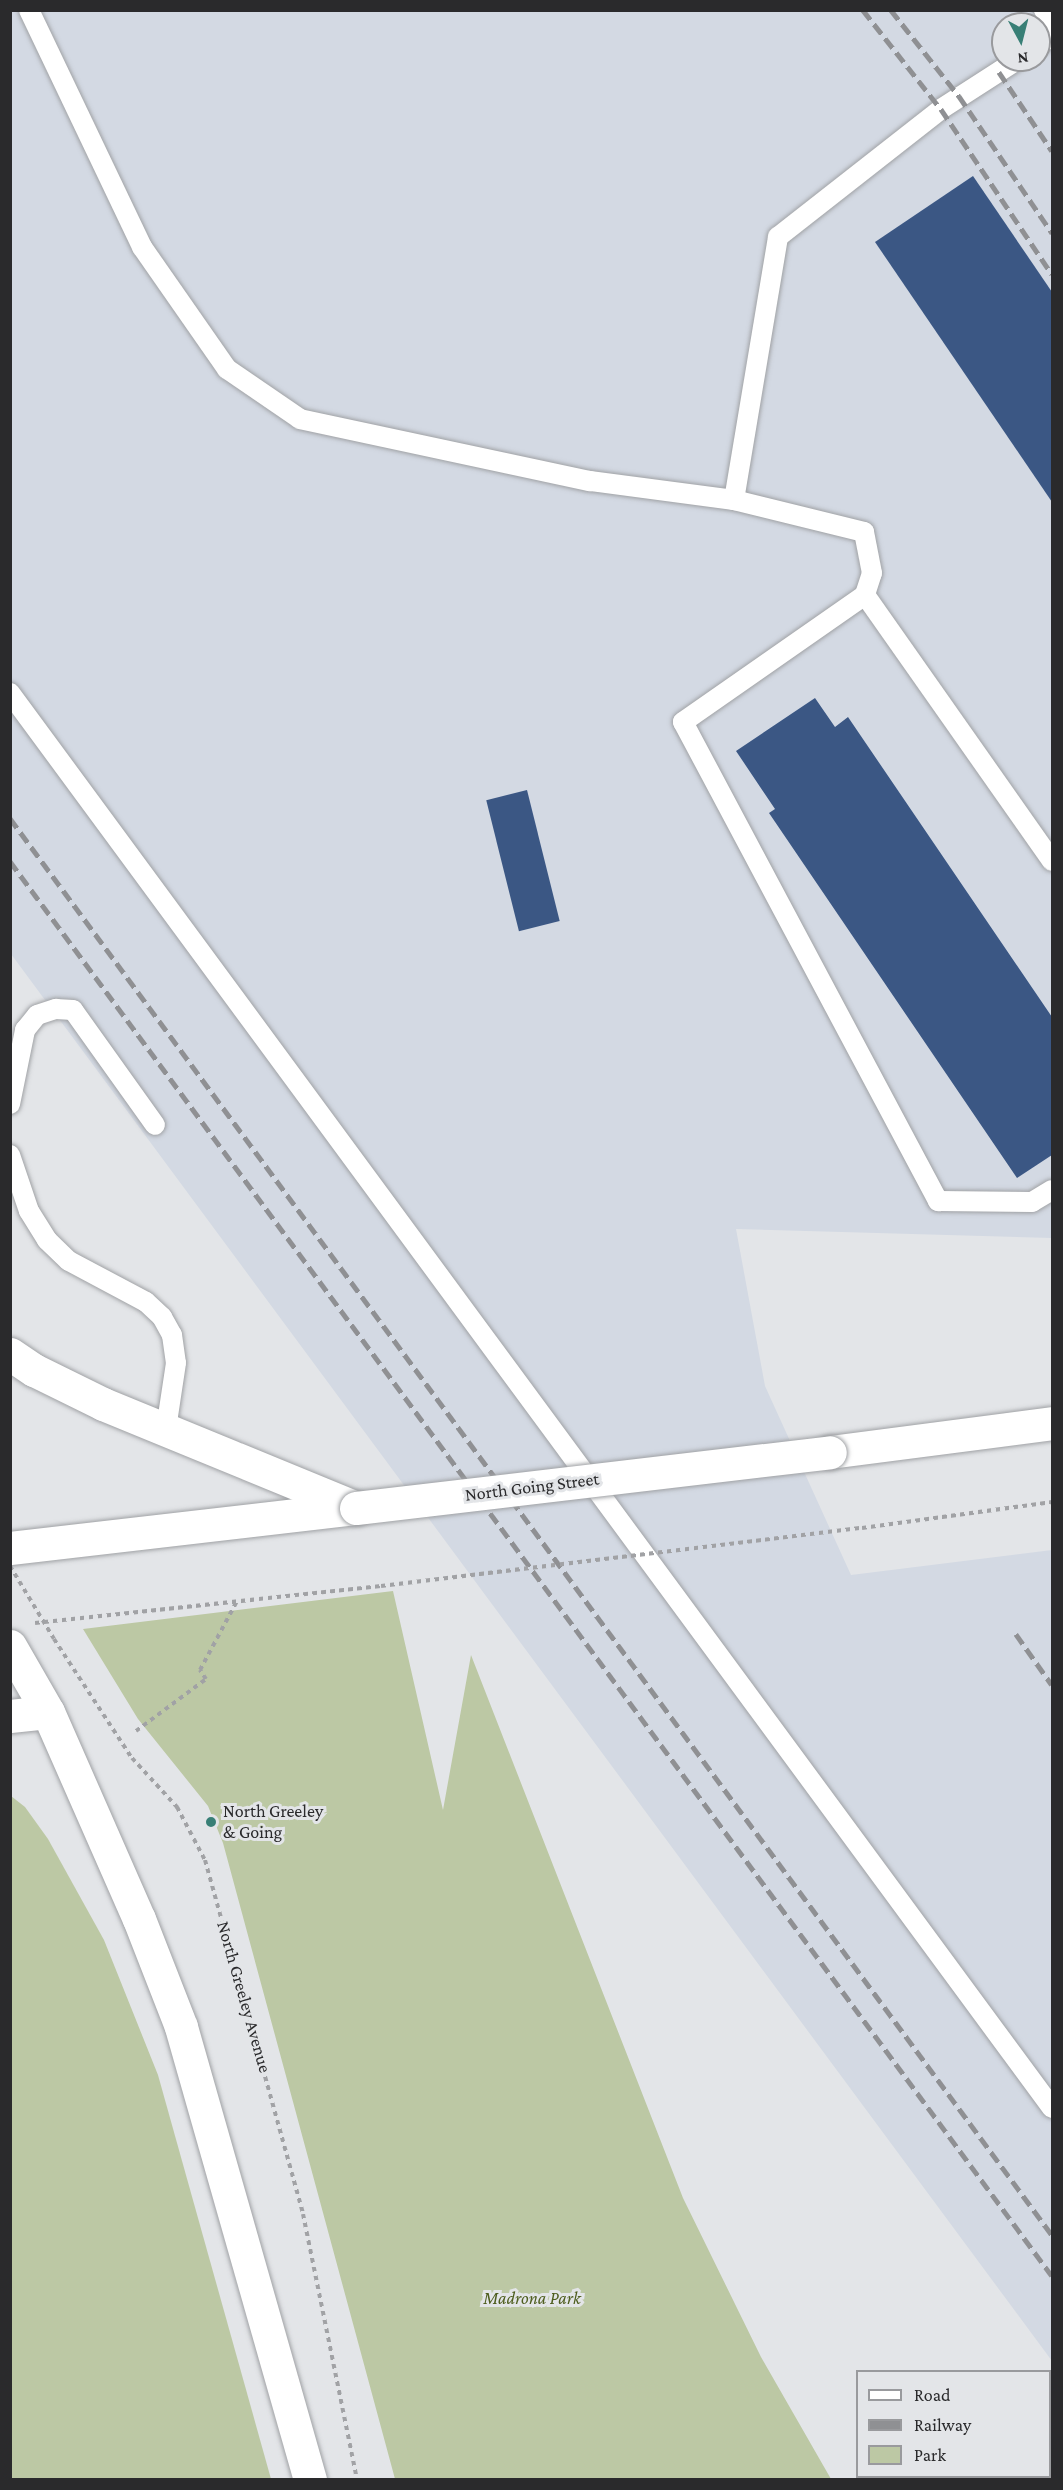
<!DOCTYPE html>
<html>
<head>
<meta charset="utf-8">
<style>
	body { margin:0 }
	#map { position:relative; width:1063px; height:2490px; overflow:hidden; background:#e3e5e8; font-family:"Crimson Pro",serif }
	div>[style] { position:absolute }
	[style*='--x'] { left:calc(var(--x)*1px); top:calc(var(--y)*1px); width:calc(var(--w)*1px); rotate:calc(var(--a)*1deg) }
	.built>* { inset:0; background:#d3d9e3 }
	.green>* { inset:0; background:#bcc8a4 }
	.building>* { inset:0; background:#3b5784; transform-origin:0 0 }
	.path>* { height:4px; margin-top:-2px; transform-origin:0; background:repeating-linear-gradient(90deg,#a1a2a5 0 4.5px,transparent 0 9px) }
	.roads { filter:drop-shadow(0 0 2px #a0a2a5) drop-shadow(0 0 2px #a0a2a5) }
	.lane>* { height:20px; margin:-10px; padding:0 10px; transform-origin:10px; border-radius:10px; background:#fff }
	.secondary>* { height:33px; margin:-16.5px; padding:0 16.5px; transform-origin:16.5px; border-radius:16.5px; background:#fff }
	.rail>* { height:4.5px; margin-top:-2.25px; transform-origin:0; background:repeating-linear-gradient(90deg,#8f9093 0 12px,transparent 0 18px) }
	.path-bridge>* { height:4px; margin-top:-2px; transform-origin:0; background:repeating-linear-gradient(90deg,#a1a2a5 0 4.5px,transparent 0 9px) }
	.bridges { filter:drop-shadow(0 0 2px #a0a2a5) drop-shadow(0 0 2px #a0a2a5) }
	.secondary-bridge>* { height:33px; margin:-16.5px; padding:0 16.5px; transform-origin:16.5px; border-radius:16.5px; background:#fff }
	.dots>* { width:16px; height:16px; translate:-50% -50%; box-sizing:border-box; border:3px solid #e3e5e8; border-radius:50% }
	span { translate:-50% -50%; white-space:nowrap; text-align:center; line-height:1.15; -webkit-text-stroke:6px #e3e5e8; paint-order:stroke }
	.street-label { font-size:18px; color:#2a2a2c }
	.poi-label { font-size:18px; color:#2a2a2c }
	.left { translate:0 -50%; text-align:left }
	.park-label { font-size:18px; color:#4d5d1e; font-style:italic }
	.frame { position:absolute; inset:0; border:12px solid #2a2a2c; pointer-events:none }
	.legend { position:absolute; left:856px; top:2370px; width:195px; height:108px; box-sizing:border-box; background:#e3e5e8; border:2px solid #999a9d; margin:0; padding:8px 10px; list-style:none; font-size:18px; color:#2a2a2c }
	.legend li { display:flex; align-items:center; gap:12px; height:30px }
	.legend b { width:30px; border:2px solid #999a9d }
	.north { position:absolute; left:991px; top:12px; width:60px; height:60px; box-sizing:border-box; background:#e3e5e8; border:2px solid #999a9d; border-radius:50%; rotate:173deg; font-size:16px; font-weight:700; line-height:24px; text-align:center; color:#2a2a2c }
	.north::after { content:''; display:block; margin:auto; width:21px; height:27px; background:#387f76; clip-path:polygon(50% 0,100% 100%,50% 72%,0 100%) }
</style>
</head>
<body>
<div id="map">
	<div class="built">
		<i style="clip-path:polygon(evenodd,10px 11px,1052px 11px,1052px 1238px,736px 1229px,765px 1386px,851px 1575px,1052px 1550px,1052px 2361px,11px 954px,10px 11px,1003px 24px,1039px 24px,1039px 60px,1003px 60px,1003px 24px)"></i>
	</div>
	<div class="green">
		<i style="clip-path:polygon(393px 1591px,443px 1810px,471px 1655px,683px 2198px,761px 2357px,831px 2479px,395px 2479px,223px 1843px,208px 1806px,138px 1719px,83px 1629px)"></i>
		<i style="clip-path:polygon(11px 1796px,25px 1807px,48px 1839px,104px 1940px,158px 2075px,271px 2479px,11px 2479px)"></i>
	</div>
	<div class="building">
		<i style="clip-path:polygon(973px 176px,1052px 292px,1052px 502px,875px 242px)"></i>
		<i style="clip-path:polygon(815px 698px,835px 727px,848px 717px,1052px 1017px,1052px 1155px,1017px 1178px,769px 813px,775px 809px,736px 751px)"></i>
		<i style="left:527px;top:790px;width:135px;height:42px;rotate:76deg"></i>
	</div>
	<div class="path">
		<i style="--x:862;--y:1528;--w:192;--a:-7.8"></i>
		<i style="--x:35;--y:1623;--w:348;--a:-6.1"></i>
		<i style="--x:54;--y:1639;--w:142;--a:56.8"></i>
		<i style="--x:132;--y:1758;--w:67;--a:47.4"></i>
		<i style="--x:177;--y:1807;--w:60;--a:62.2"></i>
		<i style="--x:205;--y:1860;--w:367;--a:74.5"></i>
		<i style="--x:303;--y:2214;--w:271;--a:78.5"></i>
		<i style="--x:136;--y:1731;--w:87;--a:-36.6"></i>
		<i style="--x:206;--y:1679;--w:11;--a:-124"></i>
		<i style="--x:200;--y:1670;--w:78;--a:-61.8"></i>
	</div>
	<div class="roads">
		<div class="lane">
			<i style="--x:29;--y:10;--w:263;--a:64.5"></i>
			<i style="--x:142;--y:247;--w:149;--a:55.1"></i>
			<i style="--x:227;--y:369;--w:88;--a:34.4"></i>
			<i style="--x:300;--y:419;--w:297;--a:12.1"></i>
			<i style="--x:590;--y:481;--w:145;--a:7.5"></i>
			<i style="--x:734;--y:500;--w:267;--a:-80.5"></i>
			<i style="--x:778;--y:237;--w:207;--a:-38.1"></i>
			<i style="--x:941;--y:109;--w:90;--a:-32.8"></i>
			<i style="--x:1044;--y:10;--w:15;--a:58"></i>
			<i style="--x:1039;--y:45;--w:16;--a:-35"></i>
			<i style="--x:734;--y:500;--w:134;--a:13.8"></i>
			<i style="--x:864;--y:532;--w:42;--a:79"></i>
			<i style="--x:872;--y:573;--w:23;--a:108"></i>
			<i style="--x:865;--y:595;--w:222;--a:145.1"></i>
			<i style="--x:683;--y:722;--w:543;--a:61.97"></i>
			<i style="--x:938;--y:1201;--w:94;--a:0.6"></i>
			<i style="--x:1032;--y:1202;--w:23;--a:-31"></i>
			<i style="--x:865;--y:595;--w:325;--a:54.9"></i>
			<i style="--x:10;--y:693;--w:1757;--a:53.63"></i>
			<i style="--x:10;--y:1104;--w:76;--a:-78.5"></i>
			<i style="--x:25;--y:1030;--w:19;--a:-51"></i>
			<i style="--x:37;--y:1015;--w:20;--a:-18"></i>
			<i style="--x:56;--y:1009;--w:17;--a:3"></i>
			<i style="--x:73;--y:1010;--w:141;--a:54.5"></i>
			<i style="--x:10;--y:1155;--w:59;--a:71.3"></i>
			<i style="--x:29;--y:1211;--w:34;--a:58"></i>
			<i style="--x:47;--y:1240;--w:30;--a:44"></i>
			<i style="--x:69;--y:1261;--w:87;--a:28"></i>
			<i style="--x:146;--y:1302;--w:22;--a:43"></i>
			<i style="--x:162;--y:1317;--w:21;--a:61"></i>
			<i style="--x:172;--y:1335;--w:28;--a:82"></i>
			<i style="--x:176;--y:1363;--w:67;--a:98.6"></i>
		</div>
		<div class="secondary">
			<i style="--x:10;--y:1354;--w:29;--a:34"></i>
			<i style="--x:34;--y:1370;--w:77;--a:26.2"></i>
			<i style="--x:103;--y:1404;--w:274;--a:22.3"></i>
			<i style="--x:830;--y:1452;--w:224;--a:-7.4"></i>
			<i style="--x:10;--y:1548;--w:347;--a:-6.6"></i>
			<i style="--x:10;--y:1646;--w:76;--a:60.1"></i>
			<i style="--x:48;--y:1712;--w:226;--a:66.3"></i>
			<i style="--x:139;--y:1919;--w:116;--a:68.7"></i>
			<i style="--x:181;--y:2027;--w:471;--a:74.1"></i>
			<i style="--x:10;--y:1716;--w:38;--a:-6"></i>
		</div>
	</div>
	<div class="rail">
		<i style="--x:863;--y:10;--w:126;--a:51.8"></i>
		<i style="--x:941;--y:109;--w:199;--a:56.1"></i>
		<i style="--x:891;--y:10;--w:110;--a:51.7"></i>
		<i style="--x:959;--y:96;--w:166;--a:55.8"></i>
		<i style="--x:999;--y:72;--w:95;--a:56.1"></i>
		<i style="--x:10;--y:818;--w:1759;--a:53.67"></i>
		<i style="--x:10;--y:861;--w:1757;--a:53.63"></i>
		<i style="--x:1016;--y:1634;--w:62;--a:54.8"></i>
	</div>
	<div class="path-bridge">
		<i style="--x:10;--y:1566;--w:85;--a:58.9"></i>
		<i style="--x:381;--y:1586;--w:484;--a:-6.9"></i>
	</div>
	<div class="bridges">
		<div class="secondary-bridge">
			<i style="--x:356;--y:1508;--w:477;--a:-6.7"></i>
		</div>
	</div>
	<div class="dots">
		<i style="left:211px;top:1822px;background:#387f76"></i>
	</div>
	<div class="street-label">
		<span style="left:532px;top:1487px;rotate:-7deg">North Going Street</span>
		<span style="left:244px;top:1997px;rotate:74deg">North Greeley Avenue</span>
	</div>
	<div class="poi-label">
		<span class="left" style="left:223px;top:1822px">North Greeley<br>&amp; Going</span>
	</div>
	<div class="park-label">
		<span style="left:532px;top:2298px">Madrona Park</span>
	</div>
	<div class="frame"></div>
	<ul class="legend">
	<li><b style="height:8px;background:#fff"></b>Road</li>
	<li><b style="height:8px;background:#8f9093"></b>Railway</li>
	<li><b style="height:16px;background:#bcc8a4"></b>Park</li>
	</ul>
	<div class="north">N</div>
</div>
</body>
</html>
